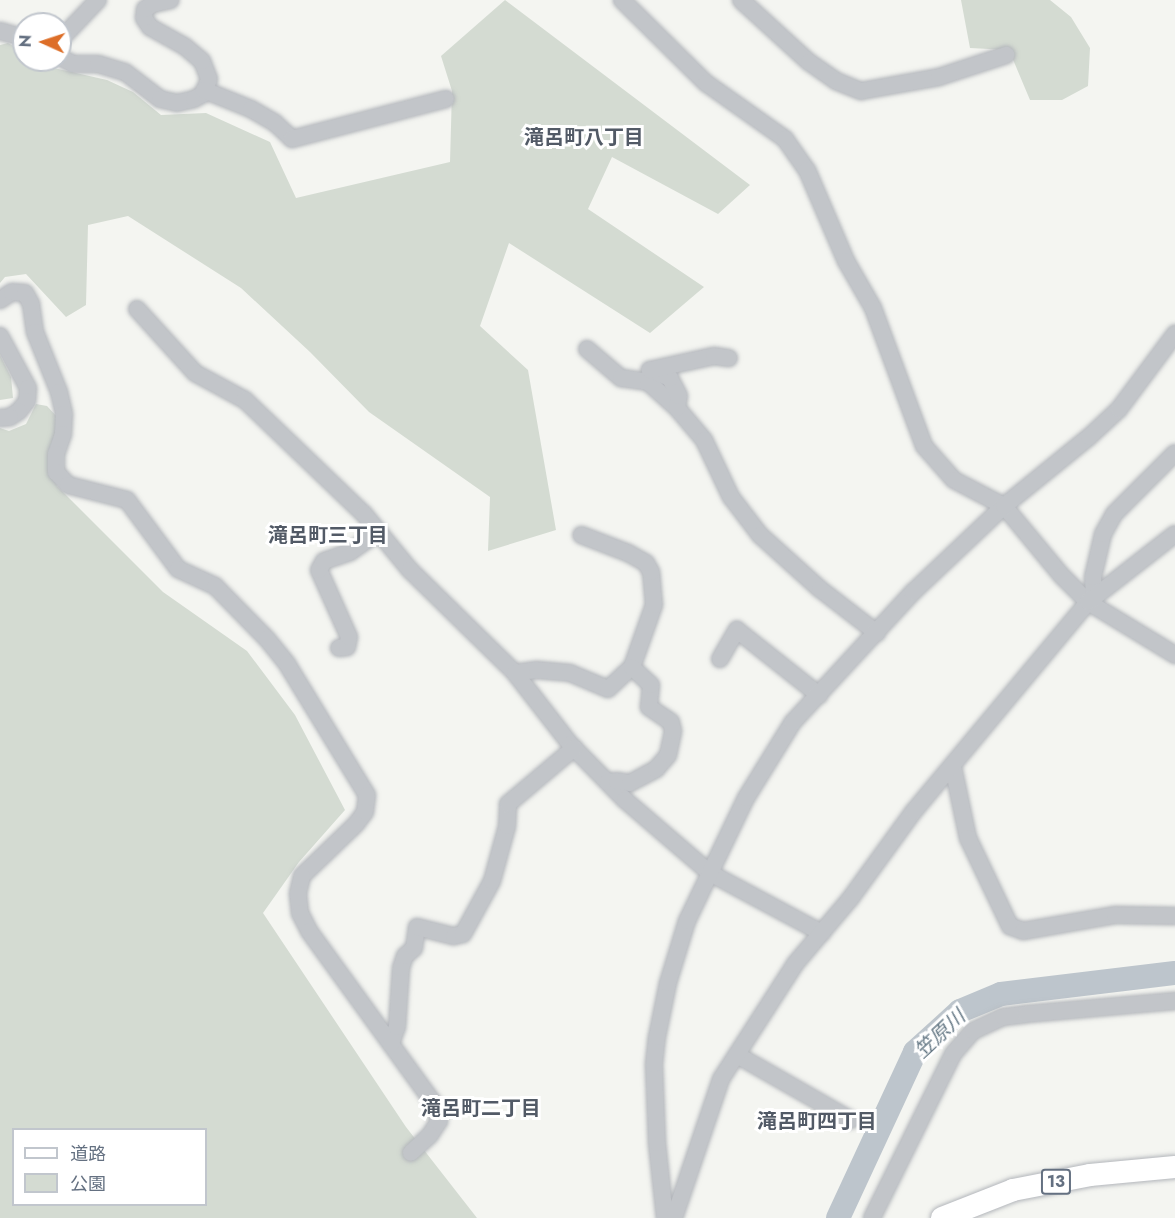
<!DOCTYPE html>
<html>
<head>
<meta charset="utf-8">
<style>
	body { margin:0 }
	#map { position:relative; width:1175px; height:1218px; overflow:hidden; background:#f4f5f1; font-family:Jost,"Noto Sans JP",sans-serif }
	div>[style] { position:absolute }
	[style*='--x'] { left:calc(var(--x)*1px); top:calc(var(--y)*1px); width:calc(var(--w)*1px); rotate:calc(var(--a)*1deg) }
	.green>* { inset:0; background:#d4dbd2 }
	.river>* { height:24px; margin:-12px; padding:0 12px; transform-origin:12px; border-radius:12px; background:#bdc5cc }
	.roads { filter:drop-shadow(0 0 2px #b3b6bb) drop-shadow(0 0 2px #b3b6bb) }
	.minor>* { height:16px; margin:-8px; padding:0 8px; transform-origin:8px; border-radius:8px; background:#c2c5c9 }
	.major>* { height:22px; margin:-11px; padding:0 11px; transform-origin:11px; border-radius:11px; background:#fff }
	span { translate:-50% -50%; white-space:nowrap; text-align:center; line-height:1.15; -webkit-text-stroke:6px #fff; paint-order:stroke }
	.shield-label span { padding:2px 4px; background:#fff; border:2px solid; border-radius:4px; -webkit-text-stroke-width:0 }
	.shield-label { font-size:16px; color:#647081; font-weight:700 }
	.neighbourhood-label { font-size:20px; color:#525a66; font-weight:700 }
	.water-label { font-size:20px; color:#657885; font-style:italic }
	.legend { position:absolute; left:12px; top:1128px; width:195px; height:78px; box-sizing:border-box; background:#fff; border:2px solid #c1c6cd; margin:0; padding:8px 10px; list-style:none; font-size:18px; color:#647081 }
	.legend li { display:flex; align-items:center; gap:12px; height:30px }
	.legend b { width:30px; border:2px solid #c1c6cd }
	.north { position:absolute; left:12px; top:12px; width:60px; height:60px; box-sizing:border-box; background:#fff; border:2px solid #c1c6cd; border-radius:50%; rotate:273deg; font-size:16px; font-weight:700; line-height:24px; text-align:center; color:#647081 }
	.north::after { content:''; display:block; margin:auto; width:21px; height:27px; background:#dd6e28; clip-path:polygon(50% 0,100% 100%,50% 72%,0 100%) }
</style>
</head>
<body>
<div id="map">
	<div class="green">
		<i style="clip-path:polygon(505px 0,750px 185px,718px 214px,612px 157px,588px 209px,704px 287px,650px 333px,509px 243px,480px 326px,528px 370px,556px 530px,488px 551px,490px 497px,369px 412px,310px 352px,241px 288px,128px 216px,88px 225px,86px 305px,66px 317px,26px 274px,5px 277px,0 283px,0 45px,8px 43px,24px 52px,24px 60px,39px 60px,54px 68px,107px 80px,133px 92px,161px 115px,206px 113px,270px 142px,296px 198px,450px 162px,452px 91px,441px 56px)"></i>
		<i style="clip-path:polygon(961px 0,1050px 0,1071px 17px,1090px 48px,1088px 86px,1062px 100px,1030px 100px,1009px 50px,970px 48px)"></i>
		<i style="clip-path:polygon(0 355px,11px 377px,13px 398px,0 400px)"></i>
		<i style="clip-path:polygon(evenodd,36px 404px,47px 406px,59px 419px,51px 448px,57px 486px,163px 592px,247px 651px,295px 715px,345px 810px,299px 862px,263px 913px,406px 1127px,477px 1218px,0 1218px,0 428px,9px 431px,26px 424px,36px 404px,14px 1130px,206px 1130px,206px 1204px,14px 1204px,14px 1130px)"></i>
	</div>
	<div class="river">
		<i style="--x:838;--y:1218;--w:183;--a:-65.1"></i>
		<i style="--x:915;--y:1052;--w:61;--a:-42.3"></i>
		<i style="--x:960;--y:1011;--w:44;--a:-22.5"></i>
		<i style="--x:1001;--y:994;--w:175;--a:-6.9"></i>
	</div>
	<div class="roads">
		<div class="minor">
			<i style="--x:622;--y:0;--w:118;--a:44.7"></i>
			<i style="--x:706;--y:83;--w:97;--a:35.3"></i>
			<i style="--x:785;--y:139;--w:38;--a:55"></i>
			<i style="--x:807;--y:170;--w:99;--a:66.8"></i>
			<i style="--x:846;--y:261;--w:54;--a:60.1"></i>
			<i style="--x:873;--y:308;--w:147;--a:69.7"></i>
			<i style="--x:924;--y:446;--w:45;--a:48.6"></i>
			<i style="--x:954;--y:480;--w:56;--a:27.5"></i>
			<i style="--x:1004;--y:506;--w:91;--a:50.4"></i>
			<i style="--x:1062;--y:576;--w:37;--a:45"></i>
			<i style="--x:1088;--y:602;--w:102;--a:31.3"></i>
			<i style="--x:741;--y:0;--w:92;--a:42.4"></i>
			<i style="--x:809;--y:62;--w:33;--a:35"></i>
			<i style="--x:836;--y:81;--w:27;--a:22"></i>
			<i style="--x:861;--y:91;--w:79;--a:-10.2"></i>
			<i style="--x:939;--y:77;--w:71;--a:-18.2"></i>
			<i style="--x:0;--y:31;--w:25;--a:16"></i>
			<i style="--x:60;--y:40;--w:55;--a:-46.5"></i>
			<i style="--x:60;--y:57;--w:15;--a:28"></i>
			<i style="--x:73;--y:64;--w:25;--a:0"></i>
			<i style="--x:98;--y:64;--w:28;--a:17"></i>
			<i style="--x:125;--y:72;--w:44;--a:37.6"></i>
			<i style="--x:160;--y:99;--w:17;--a:13"></i>
			<i style="--x:177;--y:103;--w:17;--a:-13"></i>
			<i style="--x:194;--y:99;--w:10;--a:-29"></i>
			<i style="--x:203;--y:94;--w:16;--a:-68"></i>
			<i style="--x:209;--y:79;--w:19;--a:-111"></i>
			<i style="--x:202;--y:61;--w:23;--a:-140"></i>
			<i style="--x:184;--y:46;--w:39;--a:-151"></i>
			<i style="--x:150;--y:27;--w:11;--a:-124"></i>
			<i style="--x:144;--y:18;--w:9;--a:-84"></i>
			<i style="--x:145;--y:9;--w:9;--a:-32"></i>
			<i style="--x:153;--y:4;--w:18;--a:-13"></i>
			<i style="--x:204;--y:90;--w:51;--a:22"></i>
			<i style="--x:251;--y:109;--w:28;--a:30"></i>
			<i style="--x:275;--y:123;--w:23;--a:43"></i>
			<i style="--x:292;--y:139;--w:159;--a:-14.6"></i>
			<i style="--x:0;--y:300;--w:14;--a:-34"></i>
			<i style="--x:12;--y:292;--w:13;--a:4"></i>
			<i style="--x:25;--y:293;--w:13;--a:61"></i>
			<i style="--x:31;--y:304;--w:28;--a:82"></i>
			<i style="--x:35;--y:332;--w:65;--a:68.2"></i>
			<i style="--x:59;--y:392;--w:23;--a:77"></i>
			<i style="--x:64;--y:414;--w:20;--a:93"></i>
			<i style="--x:63;--y:434;--w:21;--a:109"></i>
			<i style="--x:56;--y:454;--w:18;--a:90"></i>
			<i style="--x:56;--y:472;--w:18;--a:47"></i>
			<i style="--x:68;--y:485;--w:61;--a:14.3"></i>
			<i style="--x:127;--y:500;--w:86;--a:53.5"></i>
			<i style="--x:178;--y:569;--w:41;--a:24.7"></i>
			<i style="--x:215;--y:586;--w:74;--a:45.5"></i>
			<i style="--x:267;--y:639;--w:32;--a:51"></i>
			<i style="--x:287;--y:664;--w:153;--a:58.6"></i>
			<i style="--x:367;--y:795;--w:17;--a:97"></i>
			<i style="--x:365;--y:812;--w:15;--a:127"></i>
			<i style="--x:356;--y:824;--w:75;--a:136.1"></i>
			<i style="--x:302;--y:876;--w:18;--a:103"></i>
			<i style="--x:298;--y:894;--w:19;--a:84"></i>
			<i style="--x:300;--y:913;--w:20;--a:63"></i>
			<i style="--x:309;--y:931;--w:211;--a:54.1"></i>
			<i style="--x:433;--y:1102;--w:20;--a:72"></i>
			<i style="--x:439;--y:1121;--w:17;--a:123"></i>
			<i style="--x:430;--y:1135;--w:26;--a:137"></i>
			<i style="--x:137;--y:309;--w:86;--a:47.8"></i>
			<i style="--x:195;--y:373;--w:57;--a:28.4"></i>
			<i style="--x:245;--y:400;--w:165;--a:43.8"></i>
			<i style="--x:364;--y:514;--w:72;--a:50.6"></i>
			<i style="--x:410;--y:570;--w:147;--a:44.4"></i>
			<i style="--x:515;--y:673;--w:90;--a:52.2"></i>
			<i style="--x:570;--y:744;--w:78;--a:45.5"></i>
			<i style="--x:625;--y:800;--w:112;--a:40.7"></i>
			<i style="--x:710;--y:873;--w:127;--a:28.2"></i>
			<i style="--x:0;--y:336;--w:59;--a:61.7"></i>
			<i style="--x:28;--y:388;--w:13;--a:94"></i>
			<i style="--x:27;--y:401;--w:13;--a:129"></i>
			<i style="--x:19;--y:411;--w:11;--a:146"></i>
			<i style="--x:10;--y:417;--w:10;--a:174"></i>
			<i style="--x:587;--y:349;--w:45;--a:40.5"></i>
			<i style="--x:621;--y:378;--w:27;--a:8"></i>
			<i style="--x:648;--y:382;--w:39;--a:42"></i>
			<i style="--x:677;--y:408;--w:42;--a:49.8"></i>
			<i style="--x:704;--y:440;--w:63;--a:64.7"></i>
			<i style="--x:731;--y:497;--w:48;--a:52.7"></i>
			<i style="--x:760;--y:535;--w:81;--a:42"></i>
			<i style="--x:820;--y:589;--w:72;--a:37.7"></i>
			<i style="--x:677;--y:408;--w:12;--a:-81"></i>
			<i style="--x:679;--y:396;--w:20;--a:-117"></i>
			<i style="--x:670;--y:378;--w:22;--a:-158"></i>
			<i style="--x:650;--y:370;--w:66;--a:-12.3"></i>
			<i style="--x:714;--y:356;--w:15;--a:8"></i>
			<i style="--x:1094;--y:597;--w:20;--a:-93"></i>
			<i style="--x:1093;--y:577;--w:44;--a:-76.9"></i>
			<i style="--x:1103;--y:534;--w:23;--a:-61"></i>
			<i style="--x:1114;--y:514;--w:86;--a:-45"></i>
			<i style="--x:339;--y:648;--w:8;--a:-7"></i>
			<i style="--x:347;--y:647;--w:10;--a:-79"></i>
			<i style="--x:349;--y:637;--w:73;--a:-114.1"></i>
			<i style="--x:319;--y:570;--w:10;--a:-61"></i>
			<i style="--x:324;--y:561;--w:28;--a:-19"></i>
			<i style="--x:350;--y:552;--w:35;--a:-35"></i>
			<i style="--x:720;--y:659;--w:34;--a:-60"></i>
			<i style="--x:737;--y:630;--w:105;--a:38.4"></i>
			<i style="--x:515;--y:673;--w:22;--a:-8"></i>
			<i style="--x:537;--y:670;--w:33;--a:5"></i>
			<i style="--x:570;--y:673;--w:41;--a:22.8"></i>
			<i style="--x:608;--y:689;--w:33;--a:-43"></i>
			<i style="--x:632;--y:667;--w:66;--a:-70.5"></i>
			<i style="--x:654;--y:605;--w:33;--a:-95"></i>
			<i style="--x:651;--y:572;--w:10;--a:-119"></i>
			<i style="--x:646;--y:563;--w:21;--a:-151"></i>
			<i style="--x:628;--y:553;--w:50;--a:-159"></i>
			<i style="--x:953;--y:767;--w:73;--a:78.1"></i>
			<i style="--x:968;--y:838;--w:98;--a:64.5"></i>
			<i style="--x:1010;--y:926;--w:14;--a:21"></i>
			<i style="--x:1023;--y:931;--w:93;--a:-9.9"></i>
			<i style="--x:1115;--y:915;--w:60;--a:1"></i>
			<i style="--x:608;--y:782;--w:9;--a:-6"></i>
			<i style="--x:617;--y:781;--w:13;--a:9"></i>
			<i style="--x:630;--y:783;--w:30;--a:-28"></i>
			<i style="--x:656;--y:769;--w:18;--a:-49"></i>
			<i style="--x:668;--y:755;--w:25;--a:-78"></i>
			<i style="--x:673;--y:731;--w:9;--a:-103"></i>
			<i style="--x:671;--y:722;--w:27;--a:-146"></i>
			<i style="--x:649;--y:707;--w:22;--a:-85"></i>
			<i style="--x:651;--y:685;--w:26;--a:-137"></i>
			<i style="--x:391;--y:1044;--w:18;--a:-71"></i>
			<i style="--x:397;--y:1027;--w:59;--a:-86.1"></i>
			<i style="--x:401;--y:968;--w:13;--a:-72"></i>
			<i style="--x:405;--y:956;--w:12;--a:-42"></i>
			<i style="--x:414;--y:948;--w:21;--a:-82"></i>
			<i style="--x:417;--y:927;--w:38;--a:14"></i>
			<i style="--x:454;--y:936;--w:9;--a:-13"></i>
			<i style="--x:463;--y:934;--w:60;--a:-61.3"></i>
			<i style="--x:492;--y:881;--w:57;--a:-74.7"></i>
			<i style="--x:507;--y:826;--w:22;--a:-87"></i>
			<i style="--x:508;--y:804;--w:87;--a:-40.3"></i>
			<i style="--x:737;--y:1055;--w:131;--a:29.7"></i>
			<i style="--x:665;--y:1218;--w:75;--a:-96.1"></i>
			<i style="--x:657;--y:1143;--w:79;--a:-92.2"></i>
			<i style="--x:654;--y:1064;--w:27;--a:-84"></i>
			<i style="--x:657;--y:1037;--w:55;--a:-78.5"></i>
			<i style="--x:668;--y:983;--w:65;--a:-73"></i>
			<i style="--x:687;--y:921;--w:136;--a:-64.4"></i>
			<i style="--x:746;--y:798;--w:89;--a:-58.3"></i>
			<i style="--x:793;--y:722;--w:177;--a:-47.3"></i>
			<i style="--x:913;--y:592;--w:125;--a:-43.4"></i>
			<i style="--x:1004;--y:506;--w:109;--a:-39.1"></i>
			<i style="--x:1089;--y:437;--w:41;--a:-43"></i>
			<i style="--x:1119;--y:409;--w:94;--a:-53.3"></i>
			<i style="--x:674;--y:1218;--w:147;--a:-71.3"></i>
			<i style="--x:721;--y:1079;--w:137;--a:-57.2"></i>
			<i style="--x:795;--y:964;--w:85;--a:-49.8"></i>
			<i style="--x:850;--y:899;--w:109;--a:-54"></i>
			<i style="--x:914;--y:811;--w:272;--a:-50.2"></i>
			<i style="--x:1088;--y:602;--w:110;--a:-38"></i>
			<i style="--x:872;--y:1218;--w:183;--a:-63.7"></i>
			<i style="--x:953;--y:1054;--w:30;--a:-49"></i>
			<i style="--x:973;--y:1031;--w:33;--a:-25"></i>
			<i style="--x:1003;--y:1017;--w:23;--a:-7"></i>
			<i style="--x:1026;--y:1014;--w:150;--a:-5"></i>
		</div>
		<div class="major">
			<i style="--x:942;--y:1218;--w:76;--a:-21.5"></i>
			<i style="--x:1013;--y:1190;--w:78;--a:-11"></i>
			<i style="--x:1090;--y:1175;--w:85;--a:-5.4"></i>
		</div>
	</div>
	<div class="shield-label">
		<span style="left:1056px;top:1182px">13</span>
	</div>
	<div class="neighbourhood-label">
		<span style="left:584px;top:137px">滝呂町八丁目</span>
		<span style="left:328px;top:535px">滝呂町三丁目</span>
		<span style="left:481px;top:1108px">滝呂町二丁目</span>
		<span style="left:817px;top:1121px">滝呂町四丁目</span>
	</div>
	<div class="water-label">
		<span style="left:940px;top:1034px;rotate:-43deg">笠原川</span>
	</div>
	<ul class="legend">
	<li><b style="height:8px;background:#fff"></b>道路</li>
	<li><b style="height:16px;background:#d4dbd2"></b>公園</li>
	</ul>
	<div class="north">N</div>
</div>
</body>
</html>
